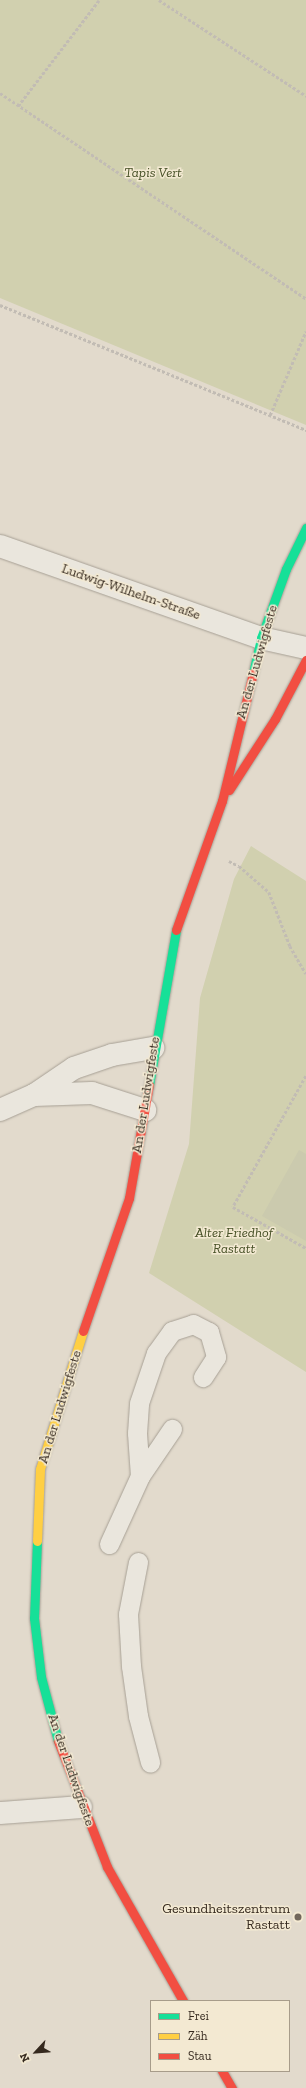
<!DOCTYPE html>
<html>
<head>
<meta charset="utf-8">
<style>
	body { margin:0 }
	#map { position:relative; width:306px; height:2088px; overflow:hidden; background:#e2dacc; font-family:"Zilla Slab",serif }
	div>[style] { position:absolute }
	[style*='--x'] { left:calc(var(--x)*1px); top:calc(var(--y)*1px); width:calc(var(--w)*1px); rotate:calc(var(--a)*1deg) }
	.green>* { inset:0; background:#d1d0af }
	.cemetery>* { inset:0; background:#cbcaae }
	.path>* { height:2.5px; margin-top:-1.25px; transform-origin:0; background:repeating-linear-gradient(90deg,#c2bcb4 0 3px,transparent 0 5px) }
	.roads { filter:drop-shadow(0 0 1px #a7a095) drop-shadow(0 0 1px #a7a095) }
	.lane>* { height:19px; margin:-9.5px; padding:0 9.5px; transform-origin:9.5px; border-radius:9.5px; background:#eae6dd }
	.street>* { height:22px; margin:-11px; padding:0 11px; transform-origin:11px; border-radius:11px; background:#eae6dd }
	.fast>* { height:9px; margin:-4.5px; padding:0 4.5px; transform-origin:4.5px; border-radius:4.5px; background:#16e098 }
	.slow>* { height:9px; margin:-4.5px; padding:0 4.5px; transform-origin:4.5px; border-radius:4.5px; background:#ffcf43 }
	.jam>* { height:9px; margin:-4.5px; padding:0 4.5px; transform-origin:4.5px; border-radius:4.5px; background:#f24e42 }
	.dots>* { width:11px; height:11px; translate:-50% -50%; box-sizing:border-box; border:2px solid #f3e9d2; border-radius:50% }
	span { translate:-50% -50%; white-space:nowrap; text-align:center; line-height:1.15; -webkit-text-stroke:3px #f3e9d2; paint-order:stroke }
	.park-label { font-size:14px; color:#465026; font-style:italic }
	.street-label { font-size:14px; color:#35291e }
	.poi-label { font-size:14px; color:#35291e }
	.right { translate:-100% -50%; text-align:right }
	.legend { position:absolute; left:150px; top:2000px; width:140px; height:72px; box-sizing:border-box; background:#f3e9d2; border:1px solid #a79c8a; margin:0; padding:5px 7px; list-style:none; font-size:12px; color:#35291e }
	.legend li { display:flex; align-items:center; gap:8px; height:20px }
	.legend b { width:20px; border:1px solid #a79c8a }
	.north { position:absolute; left:16px; top:2032px; width:40px; height:40px; -webkit-text-stroke:3px #f3e9d2; paint-order:stroke; rotate:244deg; font-size:11px; font-weight:700; line-height:16px; text-align:center; color:#35291e }
	.north::after { content:''; display:block; margin:auto; width:14px; height:18px; background:#35291e; clip-path:polygon(50% 0,100% 100%,50% 72%,0 100%) }
</style>
</head>
<body>
<div id="map">
	<div class="green">
		<i style="clip-path:polygon(0 0,306px 0,306px 425px,0 298px)"></i>
		<i style="clip-path:polygon(251px 846px,306px 881px,306px 1372px,149px 1273px,189px 1144px,200px 998px,234px 879px)"></i>
	</div>
	<div class="cemetery">
		<i style="clip-path:polygon(299px 1150px,306px 1154px,306px 1241px,262px 1216px)"></i>
	</div>
	<div class="path">
		<i style="--x:159;--y:0;--w:176;--a:33.1"></i>
		<i style="--x:0;--y:93;--w:369;--a:33.9"></i>
		<i style="--x:18;--y:106;--w:133;--a:-52.6"></i>
		<i style="--x:0;--y:305;--w:331;--a:22.2"></i>
		<i style="--x:270;--y:415;--w:91;--a:-66.8"></i>
		<i style="--x:229;--y:861;--w:11;--a:27"></i>
		<i style="--x:239;--y:866;--w:40;--a:41"></i>
		<i style="--x:269;--y:892;--w:58;--a:68.7"></i>
		<i style="--x:290;--y:946;--w:32;--a:60"></i>
		<i style="--x:306;--y:1076;--w:150;--a:119.1"></i>
		<i style="--x:233;--y:1207;--w:84;--a:29.3"></i>
	</div>
	<div class="roads">
		<div class="lane">
			<i style="--x:140;--y:1476;--w:43;--a:-94"></i>
			<i style="--x:137;--y:1433;--w:30;--a:-86"></i>
			<i style="--x:139;--y:1403;--w:53;--a:-71.2"></i>
			<i style="--x:156;--y:1353;--w:27;--a:-54"></i>
			<i style="--x:172;--y:1331;--w:22;--a:-18"></i>
			<i style="--x:193;--y:1324;--w:18;--a:27"></i>
			<i style="--x:209;--y:1332;--w:26;--a:74"></i>
			<i style="--x:216;--y:1357;--w:24;--a:123"></i>
			<i style="--x:109;--y:1544;--w:75;--a:-65.5"></i>
			<i style="--x:140;--y:1476;--w:57;--a:-55.8"></i>
			<i style="--x:138;--y:1562;--w:53;--a:100.9"></i>
			<i style="--x:128;--y:1614;--w:52;--a:86.7"></i>
			<i style="--x:131;--y:1666;--w:50;--a:82"></i>
			<i style="--x:138;--y:1716;--w:48;--a:75.4"></i>
		</div>
		<div class="street">
			<i style="--x:0;--y:546;--w:277;--a:19.4"></i>
			<i style="--x:261;--y:638;--w:46;--a:12.5"></i>
			<i style="--x:34;--y:1095;--w:58;--a:-2"></i>
			<i style="--x:92;--y:1093;--w:56;--a:17.8"></i>
			<i style="--x:0;--y:1110;--w:37;--a:-24"></i>
			<i style="--x:34;--y:1095;--w:48;--a:-34"></i>
			<i style="--x:74;--y:1068;--w:40;--a:-18.9"></i>
			<i style="--x:112;--y:1055;--w:42;--a:-9.7"></i>
			<i style="--x:0;--y:1813;--w:81;--a:-4.2"></i>
		</div>
		<div class="fast">
			<i style="--x:253;--y:673;--w:36;--a:-77"></i>
			<i style="--x:261;--y:638;--w:73;--a:-70.1"></i>
			<i style="--x:286;--y:569;--w:46;--a:-64"></i>
			<i style="--x:149;--y:1085;--w:157;--a:-80.1"></i>
			<i style="--x:37;--y:1541;--w:77;--a:92.2"></i>
			<i style="--x:34;--y:1618;--w:59;--a:83.2"></i>
			<i style="--x:41;--y:1677;--w:66;--a:75.1"></i>
		</div>
		<div class="slow">
			<i style="--x:37;--y:1541;--w:72;--a:-87.6"></i>
			<i style="--x:40;--y:1469;--w:145;--a:-72.7"></i>
		</div>
		<div class="jam">
			<i style="--x:229;--y:790;--w:85;--a:-57.1"></i>
			<i style="--x:275;--y:719;--w:67;--a:-62.3"></i>
			<i style="--x:176;--y:930;--w:137;--a:-70.4"></i>
			<i style="--x:222;--y:801;--w:132;--a:-76.4"></i>
			<i style="--x:83;--y:1331;--w:141;--a:-70.9"></i>
			<i style="--x:129;--y:1198;--w:115;--a:-80"></i>
			<i style="--x:58;--y:1741;--w:135;--a:68.7"></i>
			<i style="--x:107;--y:1867;--w:154;--a:60.4"></i>
			<i style="--x:222;--y:2071;--w:20;--a:60"></i>
		</div>
	</div>
	<div class="dots">
		<i style="left:298px;top:1917px;background:#72675b"></i>
	</div>
	<div class="park-label">
		<span style="left:153px;top:173px">Tapis Vert</span>
		<span style="left:234px;top:1241px">Alter Friedhof<br>Rastatt</span>
	</div>
	<div class="street-label">
		<span style="left:131px;top:592px;rotate:19deg">Ludwig-Wilhelm-Straße</span>
		<span style="left:257px;top:662px;rotate:-74deg">An der Ludwigfeste</span>
		<span style="left:146px;top:1095px;rotate:-81deg">An der Ludwigfeste</span>
		<span style="left:60px;top:1407px;rotate:-73deg">An der Ludwigfeste</span>
		<span style="left:71px;top:1770px;rotate:71deg">An der Ludwigfeste</span>
	</div>
	<div class="poi-label">
		<span class="right" style="left:290px;top:1917px">Gesundheitszentrum<br>Rastatt</span>
	</div>
	<ul class="legend">
	<li><b style="height:5px;background:#16e098"></b>Frei</li>
	<li><b style="height:5px;background:#ffcf43"></b>Zäh</li>
	<li><b style="height:5px;background:#f24e42"></b>Stau</li>
	</ul>
	<div class="north">N</div>
</div>
</body>
</html>
